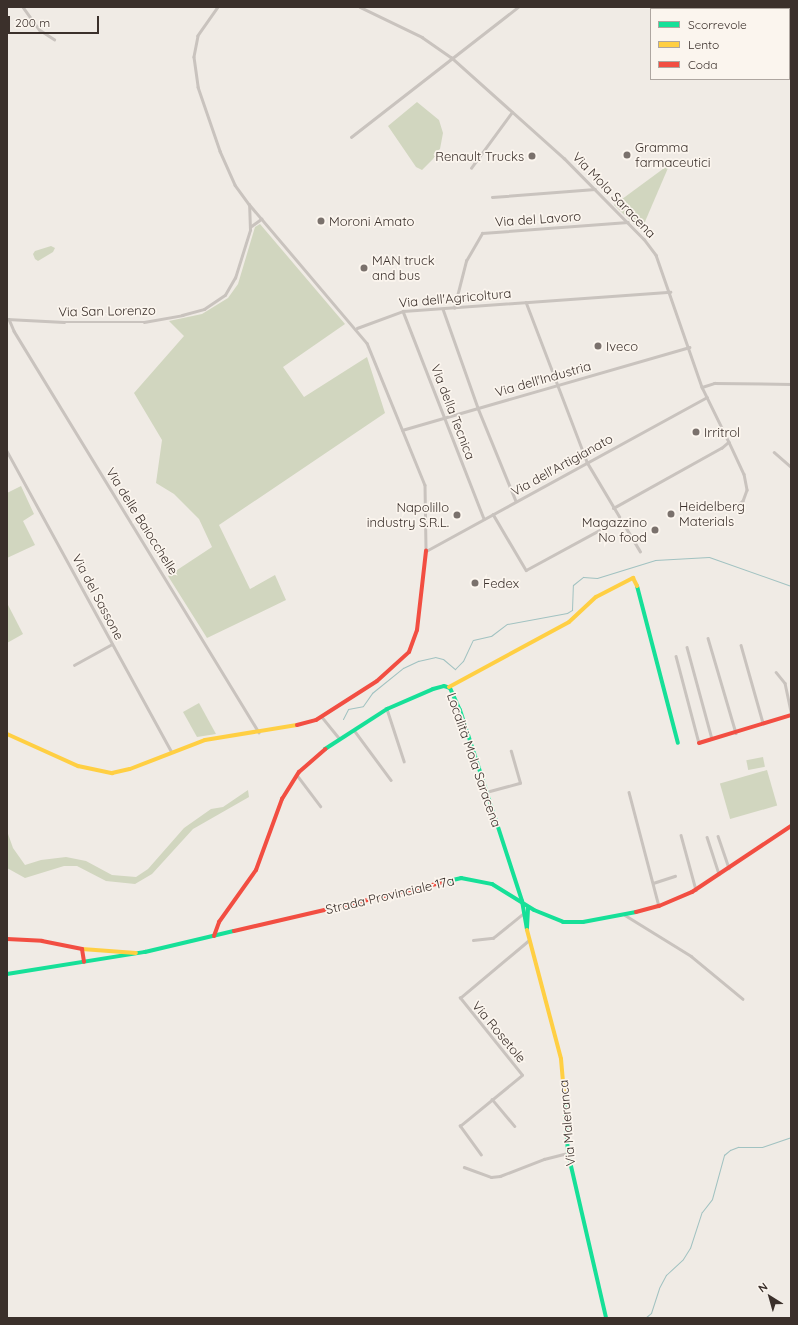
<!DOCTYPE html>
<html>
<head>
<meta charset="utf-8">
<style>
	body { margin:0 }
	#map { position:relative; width:798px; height:1325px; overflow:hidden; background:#f0ebe5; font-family:Quicksand,sans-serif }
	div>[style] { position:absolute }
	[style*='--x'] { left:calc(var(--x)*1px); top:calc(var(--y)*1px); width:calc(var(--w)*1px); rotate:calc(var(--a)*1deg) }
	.green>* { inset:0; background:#d1d6bf; transform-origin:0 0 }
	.stream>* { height:1px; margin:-0.5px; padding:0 0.5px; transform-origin:0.5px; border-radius:0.5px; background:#a1c2c1 }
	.street>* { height:2.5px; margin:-1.25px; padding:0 1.25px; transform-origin:1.25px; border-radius:1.25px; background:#c9c3be }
	.fast>* { height:4px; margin:-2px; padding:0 2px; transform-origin:2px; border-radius:2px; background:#16e098 }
	.slow>* { height:4px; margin:-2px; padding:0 2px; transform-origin:2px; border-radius:2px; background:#ffcf43 }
	.jam>* { height:4px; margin:-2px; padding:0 2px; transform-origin:2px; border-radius:2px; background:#f24e42 }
	.dots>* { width:11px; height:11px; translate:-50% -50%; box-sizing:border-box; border:2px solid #fbf5ee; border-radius:50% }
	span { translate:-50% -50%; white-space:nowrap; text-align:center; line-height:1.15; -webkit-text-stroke:3.5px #fbf5ee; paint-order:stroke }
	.poi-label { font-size:13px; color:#3b302b }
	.left { translate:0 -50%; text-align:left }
	.right { translate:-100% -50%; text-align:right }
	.street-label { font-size:13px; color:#3b302b }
	.frame { position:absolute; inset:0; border:8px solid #3b302b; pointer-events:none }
	.legend { position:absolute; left:650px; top:8px; width:140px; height:72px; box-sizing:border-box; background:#fbf5ee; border:1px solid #aea6a0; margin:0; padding:5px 7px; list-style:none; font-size:12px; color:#3b302b }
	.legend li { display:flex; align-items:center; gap:8px; height:20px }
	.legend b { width:20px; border:1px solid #aea6a0 }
	.north { position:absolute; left:750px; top:1277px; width:40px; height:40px; -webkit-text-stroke:3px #fbf5ee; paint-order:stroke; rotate:323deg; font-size:11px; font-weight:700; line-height:16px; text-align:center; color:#3b302b }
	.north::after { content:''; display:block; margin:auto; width:14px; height:18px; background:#3b302b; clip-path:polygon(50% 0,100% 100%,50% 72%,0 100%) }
	.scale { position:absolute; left:8px; top:16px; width:91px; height:18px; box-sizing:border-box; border:2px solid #3b302b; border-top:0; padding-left:5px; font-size:12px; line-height:14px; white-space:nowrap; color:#3b302b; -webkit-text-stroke:3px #fbf5ee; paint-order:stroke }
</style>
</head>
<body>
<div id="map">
	<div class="green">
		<i style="clip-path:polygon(417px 102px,439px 120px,443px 133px,440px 149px,434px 153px,435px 157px,422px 170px,416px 167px,388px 126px)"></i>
		<i style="clip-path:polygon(667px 166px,668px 168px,641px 231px,614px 205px)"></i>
		<i style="clip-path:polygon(260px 224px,345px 324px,283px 367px,304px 397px,367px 357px,385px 413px,219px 525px,250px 589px,275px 575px,286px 600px,207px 638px,168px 576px,212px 547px,199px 519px,174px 494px,156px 483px,162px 440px,134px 393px,184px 336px,169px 321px,202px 314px,228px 298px,238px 284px,255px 227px)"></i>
		<i style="clip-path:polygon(51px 246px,55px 248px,53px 252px,38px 261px,35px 259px,33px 254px,35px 251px)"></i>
		<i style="clip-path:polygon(21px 486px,34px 514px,23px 521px,35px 545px,7px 558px,7px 493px)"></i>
		<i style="clip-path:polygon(7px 603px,23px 634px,7px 643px)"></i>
		<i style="clip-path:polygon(199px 703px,216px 734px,197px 737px,183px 712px)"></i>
		<i style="left:763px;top:757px;width:10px;height:17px;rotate:79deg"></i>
		<i style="left:767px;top:770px;width:37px;height:49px;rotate:74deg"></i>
		<i style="clip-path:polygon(248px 790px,249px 797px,193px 829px,152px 874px,135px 884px,106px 881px,77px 866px,64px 866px,25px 878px,7px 868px,7px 831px,13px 848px,25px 865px,41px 860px,66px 857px,86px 861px,112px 875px,136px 877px,148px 869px,184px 828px,211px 809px,223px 807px)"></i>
	</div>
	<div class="stream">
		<i style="--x:343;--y:719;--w:11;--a:-63"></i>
		<i style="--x:348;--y:709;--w:15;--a:-11"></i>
		<i style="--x:363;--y:706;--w:16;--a:-55"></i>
		<i style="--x:372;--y:693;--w:40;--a:-39"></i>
		<i style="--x:403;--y:668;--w:17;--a:-25"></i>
		<i style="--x:418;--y:661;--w:17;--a:-13"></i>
		<i style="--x:435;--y:657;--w:8;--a:14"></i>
		<i style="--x:443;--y:659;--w:16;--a:40"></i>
		<i style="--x:455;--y:669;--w:11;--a:-45"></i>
		<i style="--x:463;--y:661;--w:23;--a:-65"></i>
		<i style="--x:473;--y:640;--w:18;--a:-13"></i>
		<i style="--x:491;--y:636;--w:20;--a:-37"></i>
		<i style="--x:507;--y:624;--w:61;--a:-10.4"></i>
		<i style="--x:567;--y:613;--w:6;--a:-31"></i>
		<i style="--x:572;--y:610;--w:25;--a:-88"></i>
		<i style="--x:573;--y:585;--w:13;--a:-39"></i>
		<i style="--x:583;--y:577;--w:14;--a:4"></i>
		<i style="--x:597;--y:578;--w:61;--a:-17.2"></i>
		<i style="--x:655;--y:560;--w:54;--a:-3.2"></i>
		<i style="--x:709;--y:557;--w:87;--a:19.5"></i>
		<i style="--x:645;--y:1318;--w:8;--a:-40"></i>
		<i style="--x:651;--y:1313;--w:26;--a:-72"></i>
		<i style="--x:659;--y:1288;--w:15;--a:-62"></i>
		<i style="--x:666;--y:1275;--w:23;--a:-43"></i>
		<i style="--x:683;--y:1259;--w:13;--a:-58"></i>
		<i style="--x:690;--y:1248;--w:38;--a:-72"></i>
		<i style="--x:702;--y:1212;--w:16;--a:-52"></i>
		<i style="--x:712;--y:1199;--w:46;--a:-74.7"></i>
		<i style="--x:724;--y:1155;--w:8;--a:-40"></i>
		<i style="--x:730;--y:1150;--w:9;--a:-21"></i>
		<i style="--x:738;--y:1147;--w:24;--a:0"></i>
		<i style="--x:762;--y:1147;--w:31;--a:-19"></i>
	</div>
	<div class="street">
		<i style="--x:23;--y:7;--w:29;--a:54"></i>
		<i style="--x:40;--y:30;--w:17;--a:33"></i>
		<i style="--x:218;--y:7;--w:35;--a:125"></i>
		<i style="--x:198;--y:36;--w:21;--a:101"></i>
		<i style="--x:194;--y:57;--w:30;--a:82"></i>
		<i style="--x:198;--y:87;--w:68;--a:71"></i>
		<i style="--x:220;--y:151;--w:37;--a:66"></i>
		<i style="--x:235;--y:185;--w:24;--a:54"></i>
		<i style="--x:249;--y:204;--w:182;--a:49.7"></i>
		<i style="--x:367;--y:343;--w:153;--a:67.8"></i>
		<i style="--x:425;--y:485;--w:66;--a:89.1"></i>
		<i style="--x:426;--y:551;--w:320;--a:-28.7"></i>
		<i style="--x:360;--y:7;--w:69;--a:25.8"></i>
		<i style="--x:422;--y:37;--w:35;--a:35"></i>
		<i style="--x:451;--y:57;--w:152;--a:41.8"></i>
		<i style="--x:564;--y:158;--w:114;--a:45.4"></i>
		<i style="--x:644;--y:239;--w:20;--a:53"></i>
		<i style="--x:656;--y:255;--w:140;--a:70.8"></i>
		<i style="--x:702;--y:387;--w:61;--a:63.9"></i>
		<i style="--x:729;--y:442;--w:9;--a:139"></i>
		<i style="--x:722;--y:448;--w:124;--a:150.9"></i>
		<i style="--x:351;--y:137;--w:212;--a:-37.9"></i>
		<i style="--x:471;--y:168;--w:69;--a:-53.8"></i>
		<i style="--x:492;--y:197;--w:103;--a:-4.4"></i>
		<i style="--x:250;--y:227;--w:14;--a:-36"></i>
		<i style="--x:526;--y:302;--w:171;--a:69.1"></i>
		<i style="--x:587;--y:462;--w:104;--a:59.2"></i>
		<i style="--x:454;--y:308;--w:49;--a:-75.7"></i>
		<i style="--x:466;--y:261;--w:32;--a:-60"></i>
		<i style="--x:482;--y:233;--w:146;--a:-4.3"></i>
		<i style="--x:443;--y:309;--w:105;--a:70.5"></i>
		<i style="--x:478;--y:408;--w:100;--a:67.8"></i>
		<i style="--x:403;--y:311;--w:223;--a:68.7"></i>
		<i style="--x:7;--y:319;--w:57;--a:3"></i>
		<i style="--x:64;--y:322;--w:80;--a:0"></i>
		<i style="--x:144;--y:322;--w:39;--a:-10"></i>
		<i style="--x:182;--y:315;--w:23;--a:-15"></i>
		<i style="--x:204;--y:309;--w:25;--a:-34"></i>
		<i style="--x:225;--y:295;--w:20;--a:-60"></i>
		<i style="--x:235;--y:278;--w:50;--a:-72.6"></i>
		<i style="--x:250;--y:230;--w:25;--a:-92"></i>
		<i style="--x:9;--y:319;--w:13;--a:67"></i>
		<i style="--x:14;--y:331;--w:470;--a:58.6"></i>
		<i style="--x:357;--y:328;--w:49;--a:-20.3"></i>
		<i style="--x:403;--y:311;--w:268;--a:-4.1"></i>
		<i style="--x:702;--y:387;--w:13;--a:-18"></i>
		<i style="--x:714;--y:383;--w:77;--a:0.7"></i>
		<i style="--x:402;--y:430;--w:299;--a:-16.1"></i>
		<i style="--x:729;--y:442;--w:35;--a:65"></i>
		<i style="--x:744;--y:474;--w:16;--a:79"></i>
		<i style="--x:747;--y:490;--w:12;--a:110"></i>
		<i style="--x:743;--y:501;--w:11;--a:139"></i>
		<i style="--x:7;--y:451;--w:343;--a:61.3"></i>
		<i style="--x:774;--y:452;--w:23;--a:41"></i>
		<i style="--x:493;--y:514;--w:65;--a:59.5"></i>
		<i style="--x:526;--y:570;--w:107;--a:-28.5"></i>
		<i style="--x:708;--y:638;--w:99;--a:73.6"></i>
		<i style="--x:741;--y:645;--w:81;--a:74.2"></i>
		<i style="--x:687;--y:647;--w:95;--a:74.8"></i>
		<i style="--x:676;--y:656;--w:90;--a:75.2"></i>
		<i style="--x:74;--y:665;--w:43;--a:-28.9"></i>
		<i style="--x:776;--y:672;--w:14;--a:51"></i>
		<i style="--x:785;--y:683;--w:30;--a:78"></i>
		<i style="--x:387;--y:709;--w:55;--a:71.9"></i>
		<i style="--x:322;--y:717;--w:27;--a:51"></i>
		<i style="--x:354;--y:730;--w:62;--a:53.5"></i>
		<i style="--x:297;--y:775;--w:39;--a:53"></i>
		<i style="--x:486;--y:792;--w:35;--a:-15"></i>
		<i style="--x:520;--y:783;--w:33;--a:-106"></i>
		<i style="--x:629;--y:792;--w:118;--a:75.3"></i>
		<i style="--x:681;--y:835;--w:57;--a:74.7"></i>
		<i style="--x:718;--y:836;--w:34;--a:71"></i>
		<i style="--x:707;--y:837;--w:39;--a:72"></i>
		<i style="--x:653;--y:883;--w:23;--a:-18"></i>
		<i style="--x:625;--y:915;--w:78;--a:31.8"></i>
		<i style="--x:691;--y:956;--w:67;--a:39.6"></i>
		<i style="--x:473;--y:940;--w:20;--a:-6"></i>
		<i style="--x:493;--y:938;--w:40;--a:-39"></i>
		<i style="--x:492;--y:1099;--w:35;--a:50"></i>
		<i style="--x:481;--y:1155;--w:36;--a:-126"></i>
		<i style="--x:460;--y:1126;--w:80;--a:-39.4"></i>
		<i style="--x:522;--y:1075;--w:99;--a:-128.8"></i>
		<i style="--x:460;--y:998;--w:90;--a:-40"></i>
		<i style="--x:464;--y:1167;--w:29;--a:20"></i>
		<i style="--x:491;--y:1177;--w:9;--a:-6"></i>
		<i style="--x:500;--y:1176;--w:47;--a:-21.1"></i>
		<i style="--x:544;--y:1159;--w:25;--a:-14"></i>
	</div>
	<div class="fast">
		<i style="--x:637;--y:586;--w:162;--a:75.4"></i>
		<i style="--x:325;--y:749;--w:74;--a:-32.8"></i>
		<i style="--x:387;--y:709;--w:50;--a:-23.5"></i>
		<i style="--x:433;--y:689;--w:11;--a:-15"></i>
		<i style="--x:444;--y:686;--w:6;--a:18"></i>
		<i style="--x:450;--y:688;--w:24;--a:66"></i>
		<i style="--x:460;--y:710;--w:201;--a:72"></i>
		<i style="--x:522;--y:901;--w:29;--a:80"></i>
		<i style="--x:440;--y:883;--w:22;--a:-13"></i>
		<i style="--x:461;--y:878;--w:32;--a:11"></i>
		<i style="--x:492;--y:884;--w:49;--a:31.8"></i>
		<i style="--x:534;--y:910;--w:31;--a:22"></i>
		<i style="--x:563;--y:922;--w:20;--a:0"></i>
		<i style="--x:583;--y:922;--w:54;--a:-10.7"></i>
		<i style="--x:527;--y:928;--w:21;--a:-87"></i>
		<i style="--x:7;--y:974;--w:140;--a:-9.1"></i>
		<i style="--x:145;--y:952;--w:91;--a:-13.3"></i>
		<i style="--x:564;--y:1097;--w:56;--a:85.9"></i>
		<i style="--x:568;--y:1153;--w:169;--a:77"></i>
	</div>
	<div class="slow">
		<i style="--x:449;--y:687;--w:136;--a:-28.4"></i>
		<i style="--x:569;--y:622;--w:37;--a:-43"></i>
		<i style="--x:596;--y:597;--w:42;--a:-27.2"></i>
		<i style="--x:633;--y:578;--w:9;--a:63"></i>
		<i style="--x:7;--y:734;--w:78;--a:24.3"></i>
		<i style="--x:78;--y:766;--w:35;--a:12"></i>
		<i style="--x:112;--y:773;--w:18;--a:-13"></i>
		<i style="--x:130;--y:769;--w:80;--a:-21.1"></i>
		<i style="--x:205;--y:740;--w:93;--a:-9.3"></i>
		<i style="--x:527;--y:930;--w:133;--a:75.2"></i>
		<i style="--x:561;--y:1059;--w:38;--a:85"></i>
		<i style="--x:82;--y:949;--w:54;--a:4.2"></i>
	</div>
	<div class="jam">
		<i style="--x:297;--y:725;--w:20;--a:-15"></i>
		<i style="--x:316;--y:720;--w:72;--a:-32.6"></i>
		<i style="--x:377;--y:681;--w:43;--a:-42.2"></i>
		<i style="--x:409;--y:652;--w:23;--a:-70"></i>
		<i style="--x:417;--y:630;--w:80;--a:-83.5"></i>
		<i style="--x:699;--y:743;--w:96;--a:-16.9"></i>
		<i style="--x:636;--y:912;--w:24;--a:-15"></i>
		<i style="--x:659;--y:906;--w:36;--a:-23"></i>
		<i style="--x:692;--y:892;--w:119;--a:-33.7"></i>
		<i style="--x:234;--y:931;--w:212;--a:-13.1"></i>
		<i style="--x:214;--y:936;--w:15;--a:-70"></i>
		<i style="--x:219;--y:922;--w:64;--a:-54.6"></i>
		<i style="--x:256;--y:870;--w:76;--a:-69.9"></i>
		<i style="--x:282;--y:799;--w:32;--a:-58"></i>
		<i style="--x:299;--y:772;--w:35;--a:-41"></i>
		<i style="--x:7;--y:939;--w:35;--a:3"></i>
		<i style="--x:42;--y:941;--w:41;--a:11.3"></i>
		<i style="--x:82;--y:949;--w:13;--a:81"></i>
	</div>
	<div class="dots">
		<i style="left:627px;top:155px;background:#7a716c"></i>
		<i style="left:532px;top:156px;background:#7a716c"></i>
		<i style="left:321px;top:221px;background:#7a716c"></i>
		<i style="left:364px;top:268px;background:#7a716c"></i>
		<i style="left:598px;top:346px;background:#7a716c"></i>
		<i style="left:696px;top:432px;background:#7a716c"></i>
		<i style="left:671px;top:514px;background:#7a716c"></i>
		<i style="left:457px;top:515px;background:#7a716c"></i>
		<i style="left:655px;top:530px;background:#7a716c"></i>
		<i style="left:475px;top:583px;background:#7a716c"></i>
	</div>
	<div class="poi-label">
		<span class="left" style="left:635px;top:155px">Gramma<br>farmaceutici</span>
		<span class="right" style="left:524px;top:156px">Renault Trucks</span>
		<span class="left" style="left:329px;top:221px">Moroni Amato</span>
		<span class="left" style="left:372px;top:268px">MAN truck<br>and bus</span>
		<span class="left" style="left:606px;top:346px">Iveco</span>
		<span class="left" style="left:704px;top:432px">Irritrol</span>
		<span class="left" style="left:679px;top:514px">Heidelberg<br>Materials</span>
		<span class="right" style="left:449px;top:515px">Napolillo<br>industry S.R.L.</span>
		<span class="right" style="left:647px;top:530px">Magazzino<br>No food</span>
		<span class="left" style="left:483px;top:583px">Fedex</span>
	</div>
	<div class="street-label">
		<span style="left:614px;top:195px;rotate:46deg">Via Mola Saracena</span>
		<span style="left:538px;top:219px;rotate:-4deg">Via del Lavoro</span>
		<span style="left:455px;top:298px;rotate:-5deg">Via dell'Agricoltura</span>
		<span style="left:107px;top:311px;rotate:-1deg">Via San Lorenzo</span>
		<span style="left:543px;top:379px;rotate:-16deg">Via dell'Industria</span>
		<span style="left:453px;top:412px;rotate:69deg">Via della Tecnica</span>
		<span style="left:562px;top:465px;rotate:-29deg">Via dell'Artigianato</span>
		<span style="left:142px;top:521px;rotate:58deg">Via delle Baiocchelle</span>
		<span style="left:98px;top:597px;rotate:62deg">Via del Sassone</span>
		<span style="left:474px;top:760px;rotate:71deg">Località Mola Saracena</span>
		<span style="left:390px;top:895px;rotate:-13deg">Strada Provinciale 17a</span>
		<span style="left:499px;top:1032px;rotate:50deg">Via Rosetole</span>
		<span style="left:567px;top:1123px;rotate:-95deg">Via Maleranca</span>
	</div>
	<div class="frame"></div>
	<ul class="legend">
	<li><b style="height:5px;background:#16e098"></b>Scorrevole</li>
	<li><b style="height:5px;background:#ffcf43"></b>Lento</li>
	<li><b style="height:5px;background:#f24e42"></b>Coda</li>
	</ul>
	<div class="north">N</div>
	<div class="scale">200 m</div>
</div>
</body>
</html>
